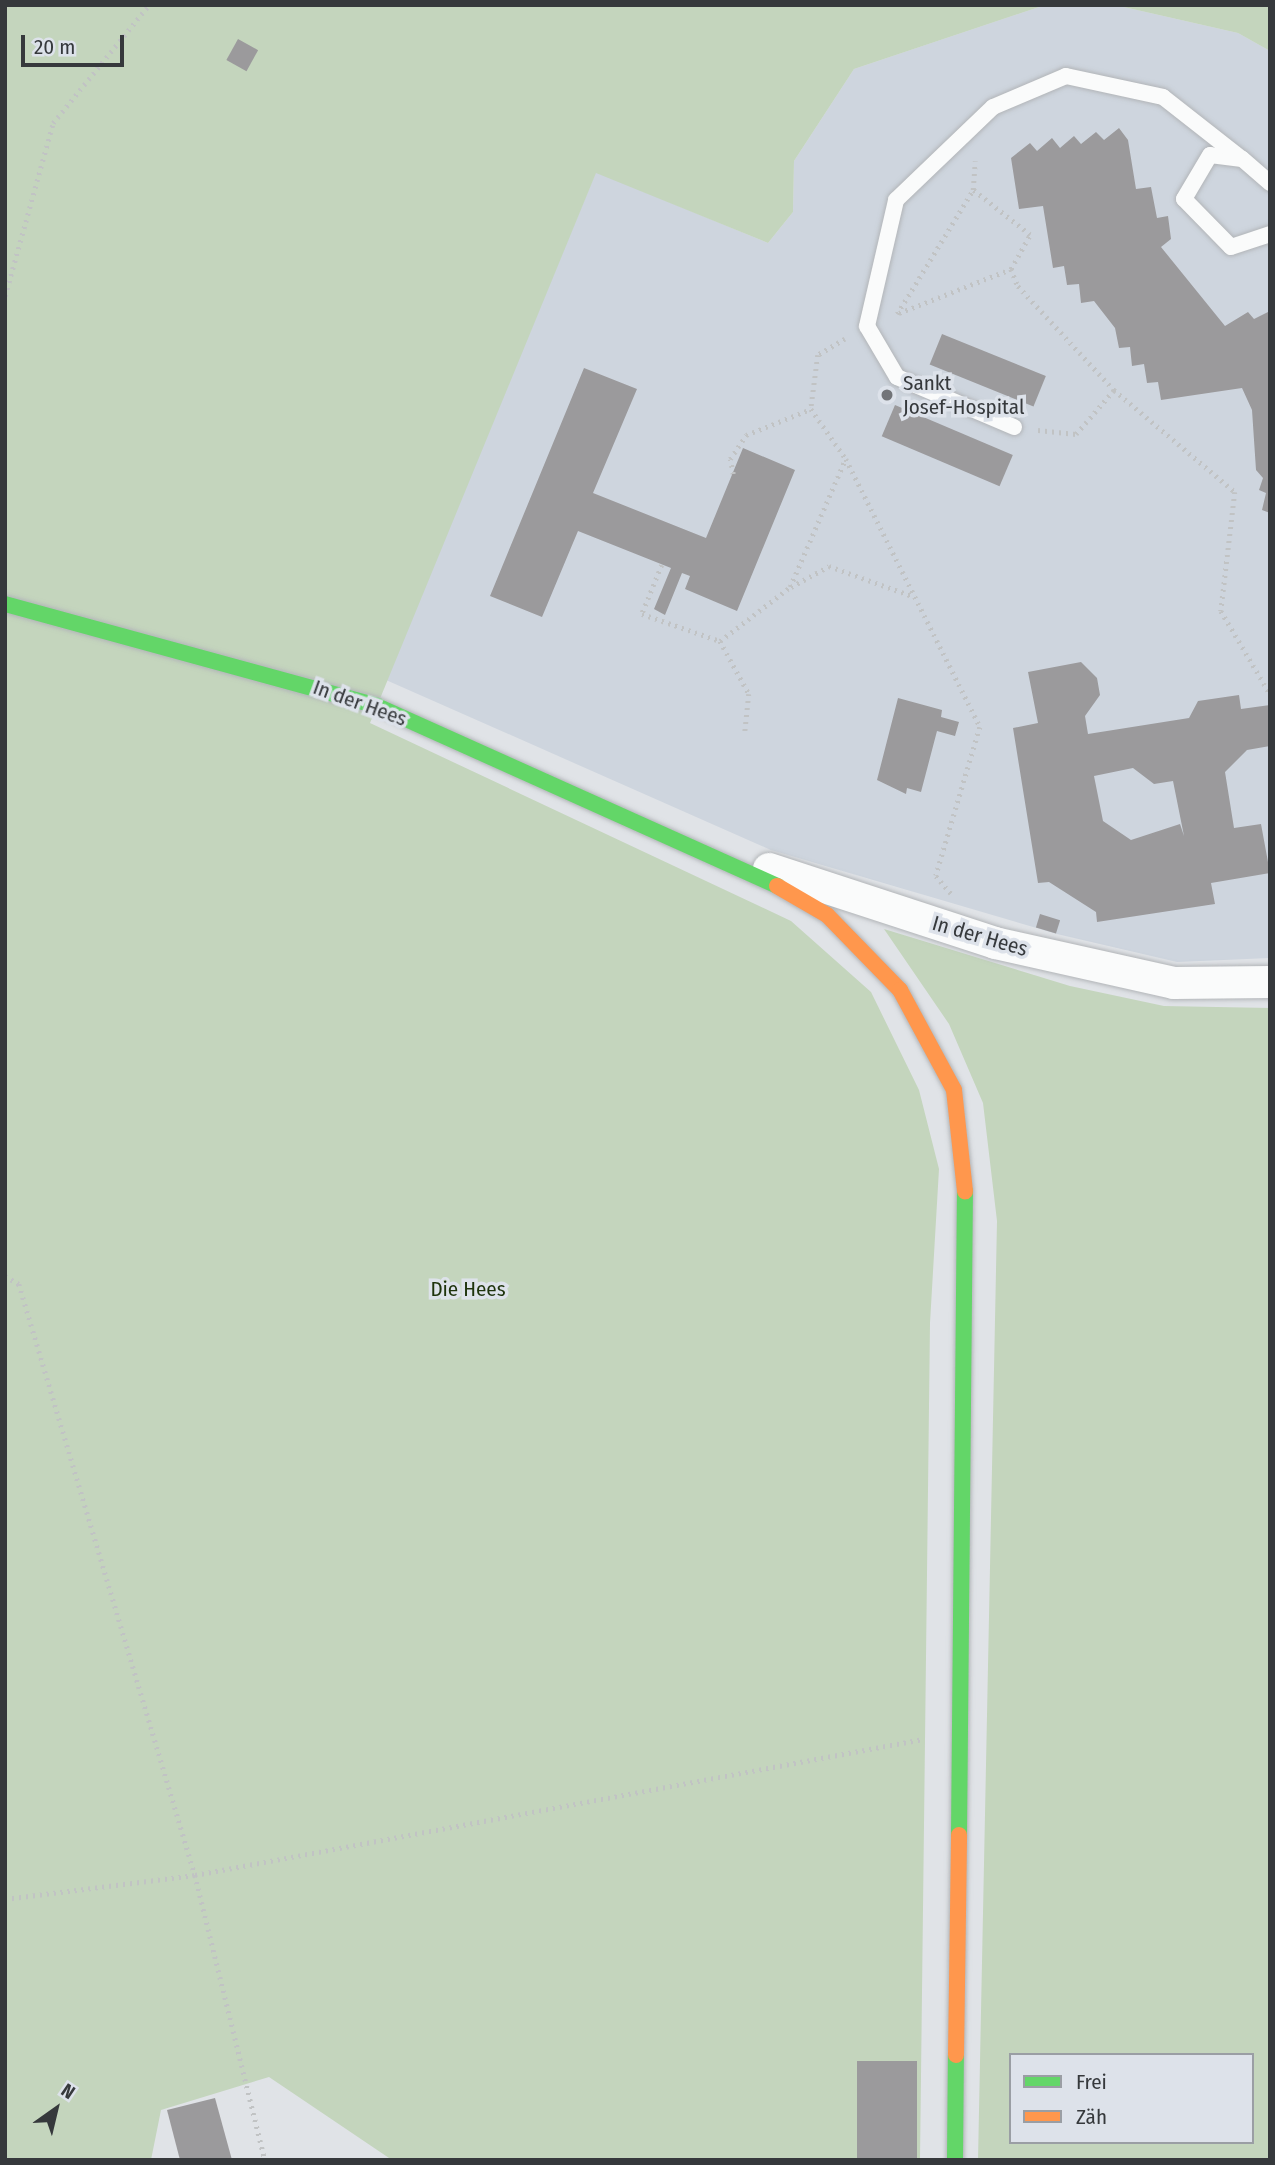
<!DOCTYPE html>
<html>
<head>
<meta charset="utf-8">
<style>
	body { margin:0 }
	#map { position:relative; width:1275px; height:2165px; overflow:hidden; background:#e0e3e7; font-family:"Fira Sans Condensed",sans-serif }
	div>[style] { position:absolute }
	[style*='--x'] { left:calc(var(--x)*1px); top:calc(var(--y)*1px); width:calc(var(--w)*1px); rotate:calc(var(--a)*1deg) }
	.built>* { inset:0; background:#ced5de }
	.green>* { inset:0; background:#c4d5bd }
	.building>* { inset:0; background:#9b9a9c; transform-origin:0 0 }
	.path>* { height:4.5px; margin-top:-2.25px; transform-origin:0; background:repeating-linear-gradient(90deg,#c1c3c4 0 2px,transparent 0 7px) }
	.roads { filter:drop-shadow(0 0 2px #b2b5b8) drop-shadow(0 0 2px #b2b5b8) }
	.lane>* { height:16px; margin:-8px; padding:0 8px; transform-origin:8px; border-radius:8px; background:#fafbfb }
	.street>* { height:32px; margin:-16px; padding:0 16px; transform-origin:16px; border-radius:16px; background:#fafbfb }
	.fast>* { height:16px; margin:-8px; padding:0 8px; transform-origin:8px; border-radius:8px; background:#63d668 }
	.slow>* { height:16px; margin:-8px; padding:0 8px; transform-origin:8px; border-radius:8px; background:#ff974d }
	.dots>* { width:19px; height:19px; translate:-50% -50%; box-sizing:border-box; border:4px solid #dde2ea; border-radius:50% }
	span { translate:-50% -50%; white-space:nowrap; text-align:center; line-height:1.15; -webkit-text-stroke:7px #dde2ea; paint-order:stroke }
	.poi-label { font-size:21px; color:#36393c }
	.left { translate:0 -50%; text-align:left }
	.street-label { font-size:21px; color:#36393c }
	.park-label { font-size:21px; color:#1e330c }
	.frame { position:absolute; inset:0; border:7px solid #36393c; pointer-events:none }
	.legend { position:absolute; left:1009px; top:2053px; width:245px; height:91px; box-sizing:border-box; background:#dde2ea; border:2px solid #9a9ea4; margin:0; padding:9px 12px; list-style:none; font-size:21px; color:#36393c }
	.legend li { display:flex; align-items:center; gap:14px; height:35px }
	.legend b { width:35px; border:2px solid #9a9ea4 }
	.north { position:absolute; left:21px; top:2074px; width:70px; height:70px; -webkit-text-stroke:5px #dde2ea; paint-order:stroke; rotate:34deg; font-size:19px; font-weight:700; line-height:28px; text-align:center; color:#36393c }
	.north::after { content:''; display:block; margin:auto; width:24px; height:32px; background:#36393c; clip-path:polygon(50% 0,100% 100%,50% 72%,0 100%) }
	.scale { position:absolute; left:21px; top:35px; width:103px; height:32px; box-sizing:border-box; border:4px solid #36393c; border-top:0; padding-left:9px; font-size:21px; line-height:24px; white-space:nowrap; color:#36393c; -webkit-text-stroke:5px #dde2ea; paint-order:stroke }
</style>
</head>
<body>
<div id="map">
	<div class="built">
		<i style="clip-path:polygon(1045px 5px,1115px 5px,1238px 33px,1270px 51px,1270px 958px,1177px 962px,1057px 934px,771px 850px,386px 680px,596px 172px,768px 243px,793px 212px,794px 161px,854px 69px)"></i>
	</div>
	<div class="green">
		<i style="clip-path:polygon(5px 5px,1045px 5px,854px 69px,794px 161px,793px 212px,768px 243px,596px 173px,370px 723px,791px 921px,871px 992px,919px 1090px,939px 1169px,930px 1323px,920px 2160px,392px 2160px,269px 2077px,161px 2110px,151px 2160px,5px 2160px)"></i>
		<i style="clip-path:polygon(1115px 5px,1270px 5px,1270px 51px,1238px 33px)"></i>
		<i style="clip-path:polygon(evenodd,884px 929px,1070px 986px,1164px 1006px,1270px 1008px,1270px 2160px,978px 2160px,997px 1221px,983px 1103px,949px 1024px,884px 929px,1011px 2055px,1252px 2055px,1252px 2142px,1011px 2142px,1011px 2055px)"></i>
	</div>
	<div class="building">
		<i style="left:238px;top:39px;width:23px;height:24px;rotate:29deg"></i>
		<i style="clip-path:polygon(1119px 128px,1128px 140px,1136px 189px,1151px 187px,1157px 218px,1168px 216px,1171px 239px,1161px 247px,1225px 326px,1248px 312px,1254px 319px,1270px 311px,1270px 513px,1262px 510px,1266px 493px,1259px 490px,1263px 478px,1256px 470px,1252px 410px,1242px 388px,1161px 400px,1158px 382px,1147px 383px,1144px 364px,1132px 366px,1130px 347px,1119px 348px,1115px 328px,1094px 301px,1081px 303px,1079px 284px,1067px 285px,1064px 266px,1053px 268px,1043px 206px,1019px 209px,1011px 158px,1030px 143px,1037px 151px,1052px 138px,1060px 148px,1074px 136px,1081px 144px,1096px 132px,1104px 140px)"></i>
		<i style="left:942px;top:334px;width:112px;height:33px;rotate:22deg"></i>
		<i style="clip-path:polygon(584px 368px,637px 389px,593px 493px,706px 538px,743px 448px,795px 470px,737px 611px,685px 589px,690px 576px,682px 573px,665px 615px,654px 609px,671px 568px,578px 531px,542px 617px,490px 596px)"></i>
		<i style="left:895px;top:405px;width:128px;height:34px;rotate:23deg"></i>
		<i style="clip-path:polygon(evenodd,1081px 662px,1097px 678px,1100px 695px,1085px 716px,1088px 734px,1189px 718px,1198px 701px,1239px 695px,1241px 709px,1270px 705px,1270px 746px,1247px 750px,1225px 772px,1234px 828px,1261px 824px,1270px 873px,1211px 883px,1215px 904px,1097px 922px,1096px 912px,1049px 882px,1038px 883px,1013px 728px,1038px 723px,1028px 672px,1081px 662px,1133px 768px,1154px 784px,1173px 781px,1184px 836px,1180px 824px,1131px 840px,1103px 821px,1094px 776px,1133px 768px)"></i>
		<i style="clip-path:polygon(898px 698px,942px 710px,941px 717px,959px 722px,955px 736px,937px 731px,921px 792px,907px 788px,906px 794px,877px 780px)"></i>
		<i style="left:1040px;top:914px;width:21px;height:14px;rotate:17deg"></i>
		<i style="left:857px;top:2061px;width:60px;height:99px"></i>
		<i style="clip-path:polygon(215px 2098px,232px 2160px,180px 2160px,167px 2110px)"></i>
	</div>
	<div class="path">
		<i style="--x:1011;--y:269;--w:18;--a:68"></i>
		<i style="--x:1018;--y:286;--w:142;--a:47.3"></i>
		<i style="--x:1114;--y:390;--w:158;--a:40.1"></i>
		<i style="--x:1235;--y:492;--w:120;--a:96.7"></i>
		<i style="--x:1221;--y:611;--w:96;--a:59.4"></i>
		<i style="--x:5;--y:296;--w:180;--a:-74.5"></i>
		<i style="--x:53;--y:123;--w:152;--a:-50.9"></i>
		<i style="--x:899;--y:313;--w:120;--a:-21.4"></i>
		<i style="--x:1011;--y:269;--w:39;--a:-61"></i>
		<i style="--x:1030;--y:235;--w:73;--a:-141.7"></i>
		<i style="--x:973;--y:190;--w:29;--a:-86"></i>
		<i style="--x:897;--y:314;--w:145;--a:-58.5"></i>
		<i style="--x:845;--y:339;--w:31;--a:149"></i>
		<i style="--x:818;--y:355;--w:54;--a:97.4"></i>
		<i style="--x:811;--y:409;--w:61;--a:55"></i>
		<i style="--x:846;--y:459;--w:300;--a:63.4"></i>
		<i style="--x:980;--y:727;--w:155;--a:106.5"></i>
		<i style="--x:936;--y:876;--w:23;--a:49"></i>
		<i style="--x:1038;--y:430;--w:38;--a:6"></i>
		<i style="--x:1076;--y:434;--w:58;--a:-49.2"></i>
		<i style="--x:733;--y:474;--w:15;--a:-101"></i>
		<i style="--x:730;--y:459;--w:29;--a:-56"></i>
		<i style="--x:746;--y:435;--w:70;--a:-21.8"></i>
		<i style="--x:662;--y:565;--w:53;--a:112.2"></i>
		<i style="--x:642;--y:614;--w:83;--a:19.1"></i>
		<i style="--x:720;--y:641;--w:88;--a:-37.6"></i>
		<i style="--x:790;--y:587;--w:138;--a:-66.6"></i>
		<i style="--x:791;--y:587;--w:43;--a:-28.9"></i>
		<i style="--x:829;--y:566;--w:91;--a:19.8"></i>
		<i style="--x:720;--y:641;--w:60;--a:61.3"></i>
		<i style="--x:749;--y:694;--w:39;--a:96"></i>
		<i style="--x:5;--y:1276;--w:16;--a:30"></i>
		<i style="--x:19;--y:1284;--w:617;--a:73.42"></i>
		<i style="--x:195;--y:1875;--w:293;--a:76.2"></i>
		<i style="--x:5;--y:1899;--w:192;--a:-7.2"></i>
		<i style="--x:195;--y:1875;--w:741;--a:-10.58"></i>
	</div>
	<div class="roads">
		<div class="lane">
			<i style="--x:1270;--y:183;--w:37;--a:-139"></i>
			<i style="--x:1242;--y:159;--w:32;--a:-173"></i>
			<i style="--x:1210;--y:155;--w:51;--a:120.6"></i>
			<i style="--x:1184;--y:199;--w:67;--a:45.6"></i>
			<i style="--x:1231;--y:247;--w:41;--a:-18.4"></i>
			<i style="--x:1014;--y:427;--w:127;--a:-156.9"></i>
			<i style="--x:897;--y:377;--w:59;--a:-120.5"></i>
			<i style="--x:867;--y:326;--w:129;--a:-77"></i>
			<i style="--x:896;--y:200;--w:134;--a:-43.8"></i>
			<i style="--x:993;--y:107;--w:79;--a:-23"></i>
			<i style="--x:1066;--y:76;--w:99;--a:12.2"></i>
			<i style="--x:1163;--y:97;--w:100;--a:38.1"></i>
		</div>
		<div class="street">
			<i style="--x:769;--y:869;--w:238;--a:18.1"></i>
			<i style="--x:995;--y:943;--w:183;--a:12.6"></i>
			<i style="--x:1174;--y:983;--w:96;--a:-0.6"></i>
		</div>
		<div class="fast">
			<i style="--x:5;--y:604;--w:386;--a:15.3"></i>
			<i style="--x:377;--y:706;--w:439;--a:24.2"></i>
			<i style="--x:959;--y:1835;--w:644;--a:-89.47"></i>
			<i style="--x:955;--y:2160;--w:105;--a:-89.5"></i>
		</div>
		<div class="slow">
			<i style="--x:777;--y:886;--w:58;--a:30.1"></i>
			<i style="--x:827;--y:915;--w:105;--a:45.8"></i>
			<i style="--x:900;--y:990;--w:114;--a:61.6"></i>
			<i style="--x:954;--y:1090;--w:102;--a:83.8"></i>
			<i style="--x:956;--y:2055;--w:220;--a:-89.2"></i>
		</div>
	</div>
	<div class="dots">
		<i style="left:887px;top:395px;background:#727478"></i>
	</div>
	<div class="poi-label">
		<span class="left" style="left:903px;top:395px">Sankt<br>Josef-Hospital</span>
	</div>
	<div class="street-label">
		<span style="left:360px;top:703px;rotate:20deg">In der Hees</span>
		<span style="left:980px;top:936px;rotate:16deg">In der Hees</span>
	</div>
	<div class="park-label">
		<span style="left:468px;top:1289px">Die Hees</span>
	</div>
	<div class="frame"></div>
	<ul class="legend">
	<li><b style="height:9px;background:#63d668"></b>Frei</li>
	<li><b style="height:9px;background:#ff974d"></b>Zäh</li>
	</ul>
	<div class="north">N</div>
	<div class="scale">20 m</div>
</div>
</body>
</html>
